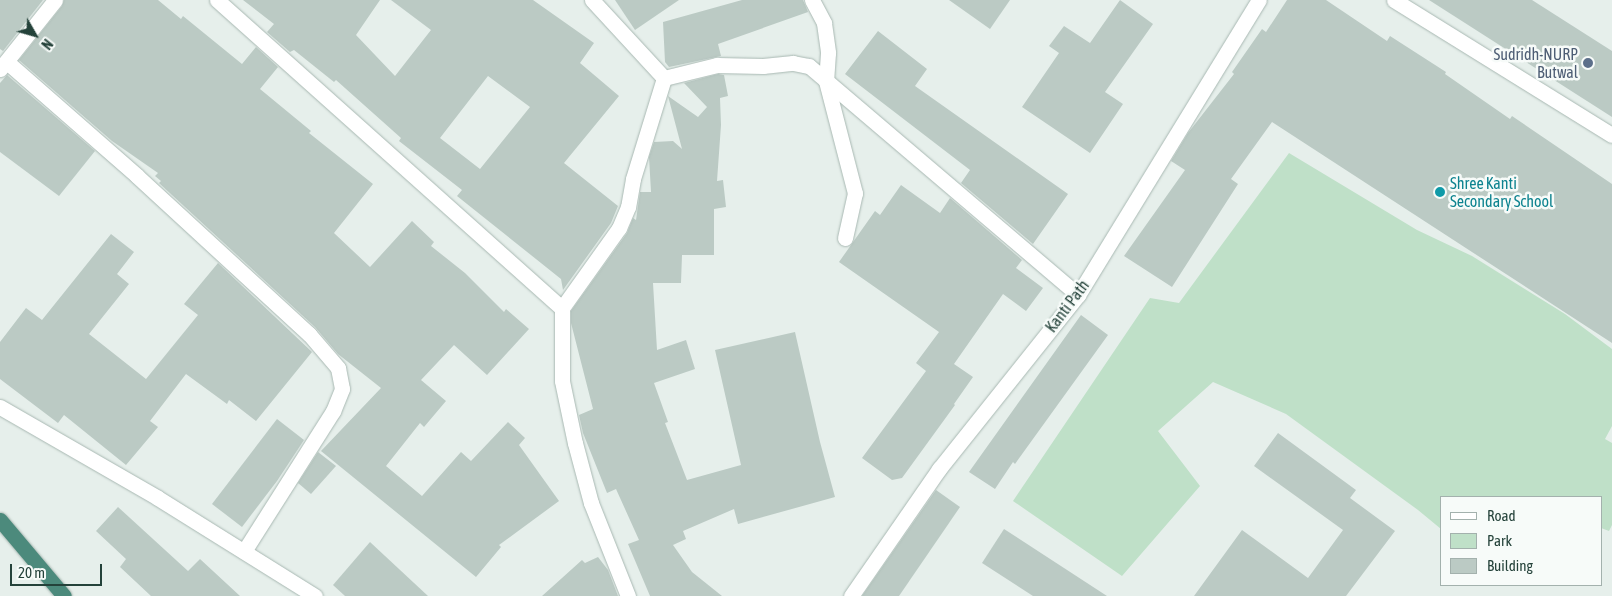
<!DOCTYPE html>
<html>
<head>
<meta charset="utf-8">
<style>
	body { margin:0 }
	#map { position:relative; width:1612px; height:596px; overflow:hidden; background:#e6efeb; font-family:"Asap Condensed",sans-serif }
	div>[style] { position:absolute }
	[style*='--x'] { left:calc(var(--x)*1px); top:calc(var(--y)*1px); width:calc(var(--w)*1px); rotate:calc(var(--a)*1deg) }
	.green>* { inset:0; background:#bfe0c8 }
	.building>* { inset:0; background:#bbcac4 }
	.roads { filter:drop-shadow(0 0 1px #a8b8b2) drop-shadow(0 0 1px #a8b8b2) }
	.minor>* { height:15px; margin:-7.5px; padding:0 7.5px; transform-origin:7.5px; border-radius:7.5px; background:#fff }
	.trunk>* { height:15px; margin:-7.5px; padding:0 7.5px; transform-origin:7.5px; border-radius:7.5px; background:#4c8a7c }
	.dots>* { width:14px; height:14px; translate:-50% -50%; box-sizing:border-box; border:2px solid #f7fbf9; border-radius:50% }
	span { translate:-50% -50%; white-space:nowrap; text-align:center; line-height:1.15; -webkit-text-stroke:5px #f7fbf9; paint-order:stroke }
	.service-label { font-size:16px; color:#4e5e75 }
	.right { translate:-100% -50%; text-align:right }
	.culture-label { font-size:16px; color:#0d838f }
	.left { translate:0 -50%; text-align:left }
	.street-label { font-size:16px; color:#24423a }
	.legend { position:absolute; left:1440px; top:496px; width:162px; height:90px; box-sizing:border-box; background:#f7fbf9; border:1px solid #a3b1ad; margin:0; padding:6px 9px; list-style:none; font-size:15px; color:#24423a }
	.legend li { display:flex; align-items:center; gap:10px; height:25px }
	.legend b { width:25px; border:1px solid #a3b1ad }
	.north { position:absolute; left:10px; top:10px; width:50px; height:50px; -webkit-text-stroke:4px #f7fbf9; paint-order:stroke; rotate:128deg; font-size:14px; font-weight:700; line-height:20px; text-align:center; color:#24423a }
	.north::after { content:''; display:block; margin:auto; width:18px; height:22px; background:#24423a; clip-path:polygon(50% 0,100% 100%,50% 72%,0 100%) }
	.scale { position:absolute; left:10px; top:564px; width:92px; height:22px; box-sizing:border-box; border:2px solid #24423a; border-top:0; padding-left:6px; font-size:15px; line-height:18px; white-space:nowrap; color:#24423a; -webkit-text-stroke:4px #f7fbf9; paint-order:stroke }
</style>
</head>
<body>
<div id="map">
	<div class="green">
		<i style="clip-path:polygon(1289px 153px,1417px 230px,1472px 256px,1565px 314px,1612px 349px,1612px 426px,1605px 439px,1612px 443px,1612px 525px,1609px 531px,1601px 528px,1601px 497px,1441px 497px,1441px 529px,1418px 510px,1286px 414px,1213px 382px,1158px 431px,1200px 486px,1122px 576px,1013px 501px,1150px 298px,1179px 303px)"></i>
	</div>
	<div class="building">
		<i style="clip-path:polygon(0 0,43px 0,3px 51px,0 49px)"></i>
		<i style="clip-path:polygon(64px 0,158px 0,181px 19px,183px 16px,242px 64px,256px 47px,278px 67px,260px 89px,311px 131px,309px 133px,373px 184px,334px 233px,370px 267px,412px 221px,434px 242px,431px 246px,465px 273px,504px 312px,506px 309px,529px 329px,487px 375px,454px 345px,421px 380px,446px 401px,424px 427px,420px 423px,386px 466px,422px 496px,461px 452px,471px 461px,508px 422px,525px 438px,519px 445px,559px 501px,499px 545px,501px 547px,476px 577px,321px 451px,381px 388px,338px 354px,315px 327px,159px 183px,161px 181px,155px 176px,158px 173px,112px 141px,19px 60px,62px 6px)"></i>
		<i style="clip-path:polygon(evenodd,243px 0,380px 0,356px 35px,395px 76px,431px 30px,391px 0,533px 0,594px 43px,580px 63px,619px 96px,564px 163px,618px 206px,611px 223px,563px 290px,561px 279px,457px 196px,462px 190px,399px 141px,401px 138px,336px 80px,334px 82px,294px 50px,290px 52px,267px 32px,274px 24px,243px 0,488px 76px,530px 107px,480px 169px,440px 138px,488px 76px)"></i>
		<i style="clip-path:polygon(615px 0,679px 0,635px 30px)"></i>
		<i style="clip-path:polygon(742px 0,803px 0,808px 12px,718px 44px,721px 56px,669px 67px,665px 62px,663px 22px)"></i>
		<i style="clip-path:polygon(949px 0,1010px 0,990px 29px)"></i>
		<i style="clip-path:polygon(1120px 0,1153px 24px,1105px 92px,1123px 104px,1090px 153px,1022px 107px,1059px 53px,1049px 46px,1064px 26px,1090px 43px)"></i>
		<i style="clip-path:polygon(1287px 0,1326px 0,1387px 41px,1390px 36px,1446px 72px,1445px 74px,1510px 119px,1512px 116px,1612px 184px,1612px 343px,1272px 122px,1231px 179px,1238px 184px,1172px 287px,1124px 256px,1185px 170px,1171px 161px,1188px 133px,1234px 74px,1232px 72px,1262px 29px,1266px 32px)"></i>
		<i style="clip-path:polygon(1429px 0,1532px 0,1612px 51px,1612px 117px)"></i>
		<i style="clip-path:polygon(878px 31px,927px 69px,915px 86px,1068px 194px,1033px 244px,961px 183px,970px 170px,845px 74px)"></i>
		<i style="clip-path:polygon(718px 74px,724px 75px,728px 96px,720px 98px,721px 125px,717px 181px,723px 180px,726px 207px,714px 209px,714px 255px,682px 255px,681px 283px,653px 283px,657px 350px,686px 340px,695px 369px,654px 383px,668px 422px,665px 423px,687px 480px,741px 465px,715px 350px,795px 332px,820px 442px,835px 497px,738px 524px,734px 509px,683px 531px,686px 539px,673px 545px,692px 572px,722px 596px,650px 596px,628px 544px,639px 540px,616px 489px,607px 493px,583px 433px,579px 415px,593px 409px,571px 323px,571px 311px,627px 233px,633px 218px,636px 220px,640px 192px,651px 192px,649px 157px,654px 142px,673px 141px,682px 149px,668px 96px,698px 117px,707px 107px,684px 83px)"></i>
		<i style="clip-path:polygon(7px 75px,95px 151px,59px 196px,0 152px,0 83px)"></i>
		<i style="clip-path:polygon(901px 185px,940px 213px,950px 198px,1022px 260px,1016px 268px,1043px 288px,1026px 311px,1003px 294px,954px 364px,973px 377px,954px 404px,955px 405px,902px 478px,892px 480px,862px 458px,926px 371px,916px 363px,939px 332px,839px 262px,875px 211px,880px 215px)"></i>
		<i style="clip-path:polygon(111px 234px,134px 252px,117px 274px,129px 284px,89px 334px,146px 379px,198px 315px,184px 304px,218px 263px,312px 352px,256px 421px,229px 400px,227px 404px,186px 374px,150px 421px,158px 427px,126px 465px,64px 415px,58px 423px,0 379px,0 342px,26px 308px,42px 320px)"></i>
		<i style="clip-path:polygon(1081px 315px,1108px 335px,1015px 464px,1013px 462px,995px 489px,969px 472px)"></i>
		<i style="clip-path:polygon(277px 419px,304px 440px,277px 481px,242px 527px,212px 504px)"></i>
		<i style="clip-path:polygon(1278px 433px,1356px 490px,1350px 498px,1395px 531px,1346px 596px,1194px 596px,1242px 530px,1308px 578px,1343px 530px,1254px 466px)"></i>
		<i style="clip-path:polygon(318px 452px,336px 466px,311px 494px,298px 483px)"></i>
		<i style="clip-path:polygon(936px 490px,960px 507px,899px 596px,862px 596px)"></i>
		<i style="clip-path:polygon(118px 507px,188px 571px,200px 559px,240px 596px,151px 596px,120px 567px,126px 559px,96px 531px)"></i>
		<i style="clip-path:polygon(1004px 529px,1107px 596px,1033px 596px,982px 563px)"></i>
		<i style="clip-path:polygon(370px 542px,428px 596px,345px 596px,333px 585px)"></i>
		<i style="clip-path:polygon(598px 557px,608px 570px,618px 596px,542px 596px,582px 560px,585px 563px)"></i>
	</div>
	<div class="roads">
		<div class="minor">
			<i style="--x:217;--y:0;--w:462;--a:41.8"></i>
			<i style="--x:592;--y:0;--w:106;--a:47.3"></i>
			<i style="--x:664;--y:78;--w:106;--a:107.1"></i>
			<i style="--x:633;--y:179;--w:28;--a:100"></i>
			<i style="--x:628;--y:207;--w:23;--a:113"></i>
			<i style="--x:619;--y:228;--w:98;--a:125.5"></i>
			<i style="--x:562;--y:308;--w:73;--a:90"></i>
			<i style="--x:562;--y:381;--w:63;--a:78.2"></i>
			<i style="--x:575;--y:443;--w:62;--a:75.1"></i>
			<i style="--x:591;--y:503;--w:100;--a:68.3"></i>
			<i style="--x:812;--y:0;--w:26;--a:62"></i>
			<i style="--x:824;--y:23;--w:30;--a:82"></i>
			<i style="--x:828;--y:53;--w:28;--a:94"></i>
			<i style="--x:826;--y:81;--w:116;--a:75.5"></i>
			<i style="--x:855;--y:193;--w:46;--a:102.5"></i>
			<i style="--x:1394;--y:0;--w:256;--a:31.8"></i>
			<i style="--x:7;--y:62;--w:173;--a:41.2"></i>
			<i style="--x:137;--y:176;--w:234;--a:42.6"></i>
			<i style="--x:309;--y:334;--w:45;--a:49.5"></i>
			<i style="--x:338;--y:368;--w:21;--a:79"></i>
			<i style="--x:342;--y:389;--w:24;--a:112"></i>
			<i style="--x:333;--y:411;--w:166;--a:122.4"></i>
			<i style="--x:0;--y:69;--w:88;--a:-51.4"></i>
			<i style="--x:664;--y:78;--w:55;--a:-13.8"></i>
			<i style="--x:717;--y:65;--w:46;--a:1.2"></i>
			<i style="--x:763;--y:66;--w:30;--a:-6"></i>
			<i style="--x:793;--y:63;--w:16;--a:11"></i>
			<i style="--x:809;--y:66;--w:353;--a:40.4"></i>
			<i style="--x:0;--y:407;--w:182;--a:29.9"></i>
			<i style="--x:158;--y:498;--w:185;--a:32"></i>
			<i style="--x:851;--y:596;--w:155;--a:-55.3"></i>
			<i style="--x:939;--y:469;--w:223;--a:-51.4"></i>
			<i style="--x:1078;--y:295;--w:346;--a:-58.5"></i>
		</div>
		<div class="trunk">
			<i style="--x:0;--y:520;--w:99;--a:49.9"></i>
		</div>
	</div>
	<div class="dots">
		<i style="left:1588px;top:63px;background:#5c6f8a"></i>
		<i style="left:1440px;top:192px;background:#0f9aa8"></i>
	</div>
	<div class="service-label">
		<span class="right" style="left:1578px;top:63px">Sudridh-NURP<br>Butwal</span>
	</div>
	<div class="culture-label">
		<span class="left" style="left:1450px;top:192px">Shree Kanti<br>Secondary School</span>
	</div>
	<div class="street-label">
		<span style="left:1067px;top:306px;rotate:-53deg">Kanti Path</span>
	</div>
	<ul class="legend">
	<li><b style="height:6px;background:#fff"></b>Road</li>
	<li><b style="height:14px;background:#bfe0c8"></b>Park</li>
	<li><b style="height:14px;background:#bbcac4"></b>Building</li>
	</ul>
	<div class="north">N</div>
	<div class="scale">20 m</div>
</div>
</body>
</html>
